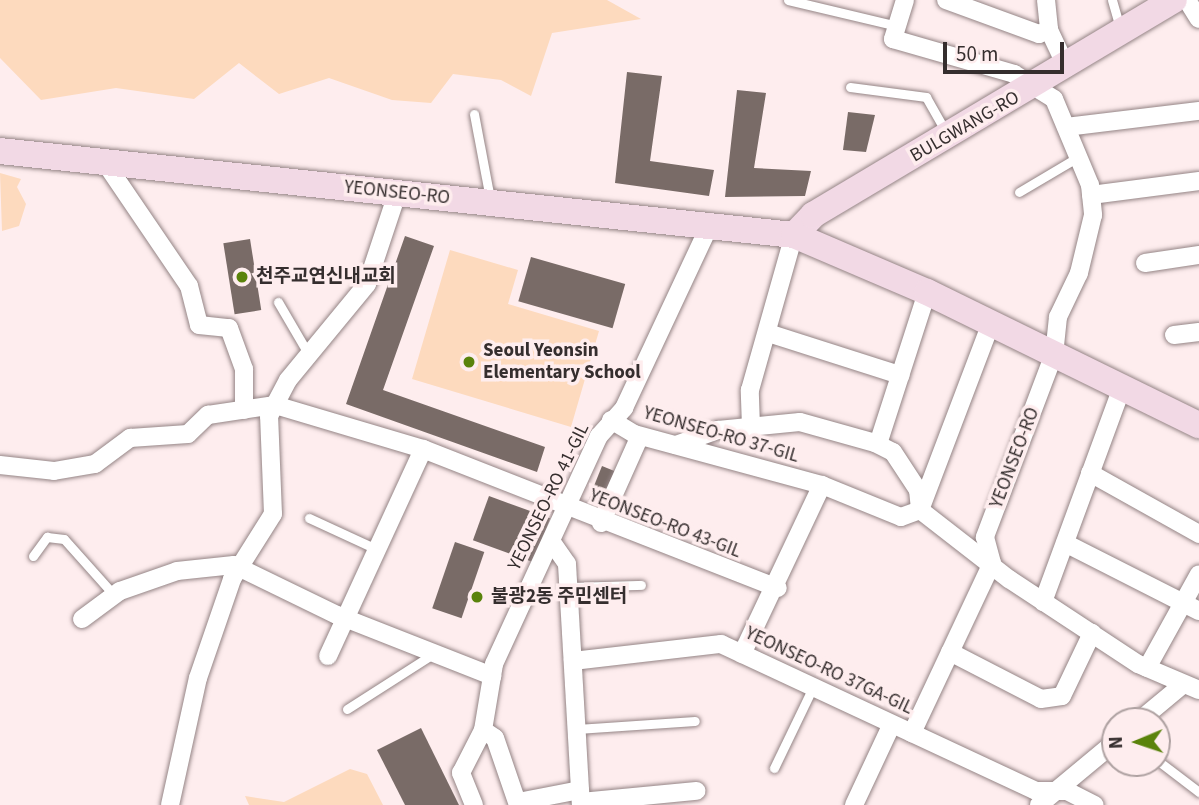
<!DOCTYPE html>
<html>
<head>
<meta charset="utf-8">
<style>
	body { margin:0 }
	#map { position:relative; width:1199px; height:805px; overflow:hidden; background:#feedee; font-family:"Source Sans 3","Noto Sans KR",sans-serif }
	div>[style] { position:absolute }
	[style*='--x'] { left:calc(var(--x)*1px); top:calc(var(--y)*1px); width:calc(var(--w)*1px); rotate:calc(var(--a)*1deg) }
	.green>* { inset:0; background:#fddabe }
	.building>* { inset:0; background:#796b67; transform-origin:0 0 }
	.roads { filter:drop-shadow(0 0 2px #948485) drop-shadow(0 0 2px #948485) }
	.lane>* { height:9px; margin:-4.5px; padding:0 4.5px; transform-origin:4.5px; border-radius:4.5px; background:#fff }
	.street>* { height:18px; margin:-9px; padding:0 9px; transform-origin:9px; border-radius:9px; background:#fff }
	.secondary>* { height:26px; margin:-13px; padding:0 13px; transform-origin:13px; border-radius:13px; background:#f2d9e5 }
	.dots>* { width:19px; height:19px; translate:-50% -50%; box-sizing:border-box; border:4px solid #feedee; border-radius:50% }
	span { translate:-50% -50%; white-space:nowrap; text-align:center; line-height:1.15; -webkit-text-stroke:7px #feedee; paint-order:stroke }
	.street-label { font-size:19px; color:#352e2e }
	.poi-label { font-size:19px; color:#352e2e; font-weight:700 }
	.left { translate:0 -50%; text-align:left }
	.north { position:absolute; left:1101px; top:707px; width:70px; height:70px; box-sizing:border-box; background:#feedee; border:2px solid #aea1a1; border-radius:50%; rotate:268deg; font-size:19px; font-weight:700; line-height:28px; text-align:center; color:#352e2e }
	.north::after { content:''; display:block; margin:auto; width:24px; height:32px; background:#5a830b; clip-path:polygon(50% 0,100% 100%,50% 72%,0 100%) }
	.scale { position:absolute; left:943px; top:42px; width:121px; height:32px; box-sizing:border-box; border:4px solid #352e2e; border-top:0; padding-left:9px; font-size:21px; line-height:24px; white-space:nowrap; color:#352e2e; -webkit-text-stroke:5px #feedee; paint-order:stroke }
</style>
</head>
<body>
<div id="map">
	<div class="green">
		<i style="clip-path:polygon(0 0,607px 0,641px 19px,552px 33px,531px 96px,501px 80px,453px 74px,431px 103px,392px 100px,329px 78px,279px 94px,239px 63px,194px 99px,116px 88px,41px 100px,0 58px)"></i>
		<i style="clip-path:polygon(0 173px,21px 179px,17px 187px,26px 204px,19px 226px,2px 231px)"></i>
		<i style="clip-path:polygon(450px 250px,518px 270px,508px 304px,599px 331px,571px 427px,412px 379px)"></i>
		<i style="clip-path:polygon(350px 769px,367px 774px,383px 805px,249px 805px,245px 796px,284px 802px)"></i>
	</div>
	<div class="building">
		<i style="clip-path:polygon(627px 72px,662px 76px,650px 161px,714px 170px,709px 196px,615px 183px)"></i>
		<i style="clip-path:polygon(737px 90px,766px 93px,754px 168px,811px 171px,805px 196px,725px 197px)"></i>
		<i style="clip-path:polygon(848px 112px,875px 115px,866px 152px,843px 150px)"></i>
		<i style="clip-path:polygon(405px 236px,434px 246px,383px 390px,545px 447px,537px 472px,346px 404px)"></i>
		<i style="left:250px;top:239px;width:72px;height:27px;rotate:81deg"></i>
		<i style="left:531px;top:257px;width:98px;height:46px;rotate:16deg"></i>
		<i style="left:602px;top:466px;width:18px;height:22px;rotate:22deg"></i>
		<i style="left:593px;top:489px;width:16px;height:24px;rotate:22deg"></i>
		<i style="left:489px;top:496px;width:65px;height:47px;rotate:20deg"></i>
		<i style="left:455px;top:542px;width:31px;height:70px;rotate:19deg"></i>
		<i style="clip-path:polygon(421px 728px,459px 805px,405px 805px,377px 750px)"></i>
	</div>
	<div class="roads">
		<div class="lane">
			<i style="--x:788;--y:0;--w:112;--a:13.4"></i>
			<i style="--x:1112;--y:0;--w:29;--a:74"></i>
			<i style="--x:850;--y:87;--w:77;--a:7.5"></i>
			<i style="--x:926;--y:97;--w:43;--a:60.4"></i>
			<i style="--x:474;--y:114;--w:86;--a:79.3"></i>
			<i style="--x:1019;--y:192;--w:69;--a:-30.7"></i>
			<i style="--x:278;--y:302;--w:61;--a:59.7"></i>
			<i style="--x:309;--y:518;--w:74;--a:24.8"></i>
			<i style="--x:33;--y:556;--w:24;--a:-54"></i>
			<i style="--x:47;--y:537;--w:17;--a:7"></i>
			<i style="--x:64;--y:539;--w:75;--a:48.2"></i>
			<i style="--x:568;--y:587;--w:73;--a:-1.6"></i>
			<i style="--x:347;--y:709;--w:102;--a:-32.6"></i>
			<i style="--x:577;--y:729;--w:118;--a:-3.9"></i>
			<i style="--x:1157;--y:760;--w:53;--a:37.3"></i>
			<i style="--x:774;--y:768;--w:90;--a:-64.3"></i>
		</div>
		<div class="street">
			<i style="--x:905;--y:0;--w:41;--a:107.1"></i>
			<i style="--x:893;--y:39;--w:126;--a:16.1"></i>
			<i style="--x:1014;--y:74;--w:47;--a:32"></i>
			<i style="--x:1054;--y:99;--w:93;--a:67.3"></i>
			<i style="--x:1090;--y:185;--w:30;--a:84"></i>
			<i style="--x:1093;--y:215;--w:60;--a:103.6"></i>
			<i style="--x:1079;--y:273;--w:49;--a:115.5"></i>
			<i style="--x:1058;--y:317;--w:37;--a:96"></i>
			<i style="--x:1054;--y:354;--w:196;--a:110.7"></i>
			<i style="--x:985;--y:537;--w:27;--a:75"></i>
			<i style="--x:992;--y:563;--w:188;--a:115.2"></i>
			<i style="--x:946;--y:0;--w:99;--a:20.1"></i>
			<i style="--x:1039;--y:34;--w:11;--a:-22"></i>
			<i style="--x:1046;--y:0;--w:30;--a:84"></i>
			<i style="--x:1049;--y:30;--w:42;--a:64.7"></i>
			<i style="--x:1187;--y:0;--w:22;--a:58"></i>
			<i style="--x:1066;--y:127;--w:134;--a:-6.9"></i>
			<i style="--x:104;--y:161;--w:151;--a:55.8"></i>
			<i style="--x:189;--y:286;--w:40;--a:75.6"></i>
			<i style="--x:199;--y:325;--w:30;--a:6"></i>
			<i style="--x:229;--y:328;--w:44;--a:69.9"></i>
			<i style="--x:244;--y:369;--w:41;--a:90"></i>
			<i style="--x:1091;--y:195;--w:109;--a:-7.4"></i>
			<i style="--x:1145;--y:263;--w:55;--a:-8.4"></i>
			<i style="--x:768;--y:333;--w:139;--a:17.7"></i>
			<i style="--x:1174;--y:335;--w:25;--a:-7"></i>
			<i style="--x:611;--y:420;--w:27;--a:31"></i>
			<i style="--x:634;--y:434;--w:195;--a:15.2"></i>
			<i style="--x:822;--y:485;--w:85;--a:22.1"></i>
			<i style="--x:901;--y:517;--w:20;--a:-20"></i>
			<i style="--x:920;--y:510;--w:200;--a:-69.2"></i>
			<i style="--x:751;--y:427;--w:37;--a:-92"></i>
			<i style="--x:750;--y:390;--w:161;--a:-74.2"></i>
			<i style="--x:878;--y:444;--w:160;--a:-72.1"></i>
			<i style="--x:676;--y:445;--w:45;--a:-19.7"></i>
			<i style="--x:718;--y:430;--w:82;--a:-5.6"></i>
			<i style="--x:800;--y:422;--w:78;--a:15.6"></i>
			<i style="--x:875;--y:443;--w:20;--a:27"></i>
			<i style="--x:893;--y:452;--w:45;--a:56.7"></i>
			<i style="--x:918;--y:490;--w:20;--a:84"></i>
			<i style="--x:920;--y:510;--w:113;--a:37.8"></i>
			<i style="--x:1009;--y:579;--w:154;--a:33.4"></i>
			<i style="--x:1138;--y:664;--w:66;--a:23.1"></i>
			<i style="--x:0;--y:465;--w:54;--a:6.3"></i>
			<i style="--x:54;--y:471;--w:42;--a:-9.7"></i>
			<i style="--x:95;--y:464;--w:44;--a:-36.6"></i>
			<i style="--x:130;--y:438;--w:58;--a:-3.9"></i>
			<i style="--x:188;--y:434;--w:28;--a:-44"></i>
			<i style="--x:208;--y:415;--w:68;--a:-8.5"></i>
			<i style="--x:275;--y:405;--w:154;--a:16.6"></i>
			<i style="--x:423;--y:449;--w:381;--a:21.4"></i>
			<i style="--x:1090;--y:473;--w:125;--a:29.2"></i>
			<i style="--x:601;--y:523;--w:95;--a:-65.9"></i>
			<i style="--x:551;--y:541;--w:28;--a:55"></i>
			<i style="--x:567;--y:564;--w:241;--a:86.7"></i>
			<i style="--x:1065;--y:543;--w:150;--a:26.9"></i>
			<i style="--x:1043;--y:602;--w:229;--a:-69.8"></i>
			<i style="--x:82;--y:619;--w:47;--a:-36.4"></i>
			<i style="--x:120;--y:591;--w:60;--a:-19.3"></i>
			<i style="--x:177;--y:571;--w:57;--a:-6"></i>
			<i style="--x:234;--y:565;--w:114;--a:25.9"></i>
			<i style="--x:337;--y:615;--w:167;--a:21.5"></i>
			<i style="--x:950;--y:652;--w:102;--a:27.3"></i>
			<i style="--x:1041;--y:699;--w:21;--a:-8"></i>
			<i style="--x:1062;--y:696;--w:70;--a:-64.5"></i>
			<i style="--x:742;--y:654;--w:187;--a:-64.7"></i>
			<i style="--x:328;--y:656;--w:228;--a:-65.3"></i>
			<i style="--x:573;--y:661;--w:149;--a:-6.6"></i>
			<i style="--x:721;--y:644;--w:348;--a:25"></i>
			<i style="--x:1036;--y:791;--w:31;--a:0"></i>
			<i style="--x:1067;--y:791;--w:31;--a:27"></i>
			<i style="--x:1147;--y:668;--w:107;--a:-61"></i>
			<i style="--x:1139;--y:721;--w:55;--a:-39.8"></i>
			<i style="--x:483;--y:730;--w:14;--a:34"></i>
			<i style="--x:495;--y:738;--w:71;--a:71.1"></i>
			<i style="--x:518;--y:802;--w:63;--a:-11"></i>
			<i style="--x:581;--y:802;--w:116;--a:-5.5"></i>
			<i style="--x:170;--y:805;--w:130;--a:-77.6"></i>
			<i style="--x:198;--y:678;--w:105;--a:-71"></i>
			<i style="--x:232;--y:579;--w:77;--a:-57.8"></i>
			<i style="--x:273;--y:514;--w:98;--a:-92.3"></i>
			<i style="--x:269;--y:416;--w:41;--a:-62.2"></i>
			<i style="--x:288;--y:380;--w:124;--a:-50.5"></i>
			<i style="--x:367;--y:284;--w:95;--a:-71.6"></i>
			<i style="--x:474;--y:805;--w:35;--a:-112"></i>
			<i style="--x:461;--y:773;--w:48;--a:-62.9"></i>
			<i style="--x:483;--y:730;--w:67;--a:-80.5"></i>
			<i style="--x:494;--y:664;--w:251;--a:-65.3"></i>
			<i style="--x:599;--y:436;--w:38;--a:-48"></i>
			<i style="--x:624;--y:408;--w:198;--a:-64.9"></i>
			<i style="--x:854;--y:805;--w:89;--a:-64.9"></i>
			<i style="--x:1039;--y:805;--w:99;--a:-39.7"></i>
		</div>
		<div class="secondary">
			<i style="--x:0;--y:151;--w:798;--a:6.04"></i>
			<i style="--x:794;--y:235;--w:145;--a:23.2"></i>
			<i style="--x:927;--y:292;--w:303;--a:26.1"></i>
			<i style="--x:794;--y:235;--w:28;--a:-46"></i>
			<i style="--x:813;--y:215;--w:420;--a:-30.8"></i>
		</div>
	</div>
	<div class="dots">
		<i style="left:242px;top:277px;background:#5a830b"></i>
		<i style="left:469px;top:362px;background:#5a830b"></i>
		<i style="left:477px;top:597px;background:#5a830b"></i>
	</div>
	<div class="street-label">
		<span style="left:965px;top:127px;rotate:-30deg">BULGWANG-RO</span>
		<span style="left:397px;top:193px;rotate:6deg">YEONSEO-RO</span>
		<span style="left:721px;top:435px;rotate:16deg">YEONSEO-RO 37-GIL</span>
		<span style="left:1015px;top:458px;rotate:-69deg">YEONSEO-RO</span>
		<span style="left:549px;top:497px;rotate:-64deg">YEONSEO-RO 41-GIL</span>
		<span style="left:665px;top:524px;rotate:21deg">YEONSEO-RO 43-GIL</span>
		<span style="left:829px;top:671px;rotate:25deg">YEONSEO-RO 37GA-GIL</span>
	</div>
	<div class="poi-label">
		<span class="left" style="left:256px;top:277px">천주교연신내교회</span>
		<span class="left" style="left:483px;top:362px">Seoul Yeonsin<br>Elementary School</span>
		<span class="left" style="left:491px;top:597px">불광2동 주민센터</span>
	</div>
	<div class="north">N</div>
	<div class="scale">50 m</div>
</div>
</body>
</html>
